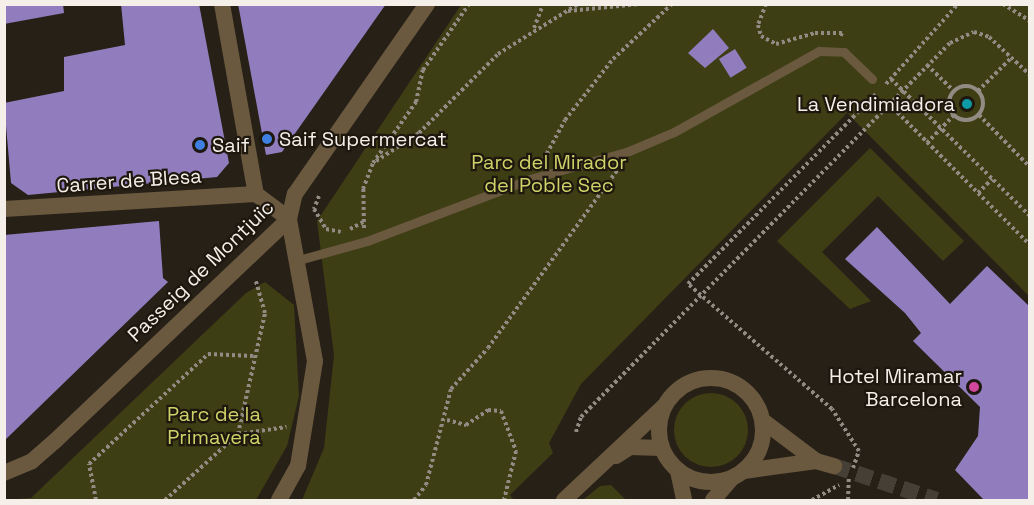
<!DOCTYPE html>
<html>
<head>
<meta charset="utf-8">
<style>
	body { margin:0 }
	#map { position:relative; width:1034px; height:505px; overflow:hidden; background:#272017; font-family:"Space Grotesk",sans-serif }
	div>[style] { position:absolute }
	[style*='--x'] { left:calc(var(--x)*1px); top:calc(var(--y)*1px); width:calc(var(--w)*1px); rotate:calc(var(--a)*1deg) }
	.green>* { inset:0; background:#3d3e14 }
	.round { border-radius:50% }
	.building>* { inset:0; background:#917dbe; transform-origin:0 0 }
	.tertiary-tunnel>* { height:16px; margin-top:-8px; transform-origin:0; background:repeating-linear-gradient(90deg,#463f36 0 16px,transparent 0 24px) }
	.path>* { height:4px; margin-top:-2px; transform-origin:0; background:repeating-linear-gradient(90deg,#918b84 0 3px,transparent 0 6px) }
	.path>.ring { margin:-2px; padding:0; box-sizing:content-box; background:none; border:4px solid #918b84; border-radius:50% }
	.service>* { height:9px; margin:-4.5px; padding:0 4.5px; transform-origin:4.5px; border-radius:4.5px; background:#6a593f }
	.minor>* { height:16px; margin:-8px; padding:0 8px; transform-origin:8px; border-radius:8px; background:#6a593f }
	.tertiary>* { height:16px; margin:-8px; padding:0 8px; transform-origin:8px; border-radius:8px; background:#6a593f }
	.tertiary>.ring { margin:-8px; padding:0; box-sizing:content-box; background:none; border:16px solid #6a593f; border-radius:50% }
	.dots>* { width:16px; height:16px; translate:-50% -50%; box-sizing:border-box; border:3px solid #1d170e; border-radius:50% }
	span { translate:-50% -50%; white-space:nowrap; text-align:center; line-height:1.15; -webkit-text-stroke:4.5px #1d170e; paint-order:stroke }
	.poi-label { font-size:20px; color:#f4efe9 }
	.right { translate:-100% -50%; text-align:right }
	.left { translate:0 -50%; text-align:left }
	.park-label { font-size:20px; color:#cfd268 }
	.street-label { font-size:20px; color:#f4efe9 }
	.frame { position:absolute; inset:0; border:6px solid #f4efe9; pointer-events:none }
</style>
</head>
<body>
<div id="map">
	<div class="green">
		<i style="clip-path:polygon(461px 5px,1029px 5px,1029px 296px,847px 113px,581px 384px,549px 443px,553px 453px,510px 495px,514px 500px,302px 500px,324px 448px,334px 355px,317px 221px)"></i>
		<i style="clip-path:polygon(870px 148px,964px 241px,943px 261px,878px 196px,822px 252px,871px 301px,850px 309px,777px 241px)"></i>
		<i style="clip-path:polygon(265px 282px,294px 305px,299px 396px,287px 446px,256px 500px,5px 500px,31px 498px,246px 293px)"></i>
		<i class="round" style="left:674px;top:393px;width:74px;height:74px"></i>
		<i style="clip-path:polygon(611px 485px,626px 500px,583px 500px,600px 486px)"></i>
	</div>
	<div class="building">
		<i style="clip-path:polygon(4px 4px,63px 4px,64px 13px,4px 24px)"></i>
		<i style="clip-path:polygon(121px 4px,199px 4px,229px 163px,217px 177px,28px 195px,11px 183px,4px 103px,64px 91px,64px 57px,125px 45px)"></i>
		<i style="clip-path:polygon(238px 4px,386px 4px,282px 152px,266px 155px)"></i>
		<i style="clip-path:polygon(713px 29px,729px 48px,705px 68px,688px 53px)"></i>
		<i style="left:735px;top:49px;width:22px;height:19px;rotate:58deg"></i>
		<i style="clip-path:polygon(159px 221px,163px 278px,168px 282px,4px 441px,4px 235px)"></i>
		<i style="clip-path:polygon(877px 227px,950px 304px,987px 266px,1029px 306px,1029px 501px,985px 501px,955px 470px,978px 436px,980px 407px,913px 341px,921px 333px,905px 313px,845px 259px)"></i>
	</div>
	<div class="tertiary-tunnel">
		<i style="--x:834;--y:466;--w:108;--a:18.3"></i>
	</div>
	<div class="path">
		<i style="--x:766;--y:4;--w:22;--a:111"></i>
		<i style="--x:758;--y:25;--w:11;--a:75"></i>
		<i style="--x:761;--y:36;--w:17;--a:28"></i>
		<i style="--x:776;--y:44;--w:41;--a:-15.8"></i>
		<i style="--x:815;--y:33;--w:27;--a:0"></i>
		<i style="--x:842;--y:33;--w:4;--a:117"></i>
		<i style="--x:1003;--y:4;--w:32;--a:32"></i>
		<i style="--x:568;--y:11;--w:72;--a:-5.6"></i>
		<i style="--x:534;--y:28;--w:26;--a:-69"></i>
		<i style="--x:927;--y:65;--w:37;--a:44"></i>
		<i style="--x:891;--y:79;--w:195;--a:44.6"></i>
		<i style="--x:886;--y:84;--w:108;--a:-48"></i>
		<i class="ring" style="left:949px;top:86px;width:30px;height:30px"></i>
		<i style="--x:978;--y:91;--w:48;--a:-45"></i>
		<i style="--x:889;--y:104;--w:199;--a:45"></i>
		<i style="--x:979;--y:115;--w:73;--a:45.6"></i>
		<i style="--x:927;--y:143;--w:39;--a:-46"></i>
		<i style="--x:544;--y:159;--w:44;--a:-61.7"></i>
		<i style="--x:565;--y:120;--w:78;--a:-51.8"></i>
		<i style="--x:613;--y:59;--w:81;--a:-43"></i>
		<i style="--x:376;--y:161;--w:51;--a:-33.1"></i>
		<i style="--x:419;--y:133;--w:112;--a:-45"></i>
		<i style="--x:498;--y:54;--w:94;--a:-32"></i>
		<i style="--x:978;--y:193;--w:20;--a:-45"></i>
		<i style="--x:319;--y:196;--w:14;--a:111"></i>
		<i style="--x:314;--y:209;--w:23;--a:59"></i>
		<i style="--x:326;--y:229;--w:15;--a:11"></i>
		<i style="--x:364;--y:228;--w:39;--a:-91"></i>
		<i style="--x:363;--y:189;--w:28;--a:-69"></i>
		<i style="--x:373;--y:163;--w:75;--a:-54.8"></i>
		<i style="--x:416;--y:102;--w:33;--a:-78"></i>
		<i style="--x:423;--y:70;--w:80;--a:-55.1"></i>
		<i style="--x:350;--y:229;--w:15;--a:-28"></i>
		<i style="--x:447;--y:420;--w:20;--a:15"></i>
		<i style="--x:466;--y:425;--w:27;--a:-34"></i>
		<i style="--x:488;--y:410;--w:13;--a:4"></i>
		<i style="--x:501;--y:411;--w:43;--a:69.4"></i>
		<i style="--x:516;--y:451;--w:50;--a:103.8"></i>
		<i style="--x:576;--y:432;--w:16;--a:-72"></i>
		<i style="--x:581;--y:417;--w:525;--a:-45.39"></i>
		<i style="--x:950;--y:43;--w:26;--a:-25"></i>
		<i style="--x:974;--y:32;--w:16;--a:18"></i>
		<i style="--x:989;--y:37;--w:56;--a:42.8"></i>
		<i style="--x:238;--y:434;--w:49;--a:-8.1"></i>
		<i style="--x:853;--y:468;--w:18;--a:-71"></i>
		<i style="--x:859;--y:451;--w:50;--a:-122.7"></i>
		<i style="--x:832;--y:409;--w:191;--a:-139"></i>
		<i style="--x:688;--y:284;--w:267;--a:-45.3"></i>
		<i style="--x:96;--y:500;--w:37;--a:-101"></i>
		<i style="--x:89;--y:464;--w:162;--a:-42.7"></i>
		<i style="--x:208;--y:354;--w:45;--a:2.5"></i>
		<i style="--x:165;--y:500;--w:98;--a:-42.1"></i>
		<i style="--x:238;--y:434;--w:124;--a:-77.4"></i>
		<i style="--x:265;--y:313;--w:33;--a:-106"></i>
		<i style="--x:414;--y:500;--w:19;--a:-51"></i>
		<i style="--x:426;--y:485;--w:99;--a:-75.4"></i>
		<i style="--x:451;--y:389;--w:55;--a:-47.9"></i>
		<i style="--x:488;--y:348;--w:221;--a:-54"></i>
		<i style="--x:812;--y:500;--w:31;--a:-29"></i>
		<i style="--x:848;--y:500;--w:23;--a:-88"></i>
	</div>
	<div class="service">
		<i style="--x:295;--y:261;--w:75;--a:-15.5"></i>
		<i style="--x:367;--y:241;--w:174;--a:-20.8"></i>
		<i style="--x:530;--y:179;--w:103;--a:-15.8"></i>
		<i style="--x:629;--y:151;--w:49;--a:-22.9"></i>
		<i style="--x:674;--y:132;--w:166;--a:-29.2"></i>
		<i style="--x:819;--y:51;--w:25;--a:2"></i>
		<i style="--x:844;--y:52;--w:39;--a:44"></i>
	</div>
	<div class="minor">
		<i style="--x:222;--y:4;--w:193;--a:79.9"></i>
		<i style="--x:4;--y:209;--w:252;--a:-3.4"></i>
		<i style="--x:4;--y:473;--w:30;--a:-23"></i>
		<i style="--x:32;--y:461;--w:30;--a:-41"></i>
		<i style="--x:55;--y:441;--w:323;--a:-43.5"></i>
		<i style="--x:289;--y:219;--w:41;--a:-142.9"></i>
	</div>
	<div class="tertiary">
		<i class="ring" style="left:659px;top:378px;width:88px;height:88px"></i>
		<i style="--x:763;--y:421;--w:66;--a:37"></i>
		<i style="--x:616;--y:456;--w:17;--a:-33"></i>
		<i style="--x:630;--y:447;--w:31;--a:2"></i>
		<i style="--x:678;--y:471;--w:30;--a:78"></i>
		<i style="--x:744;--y:471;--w:73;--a:-7.9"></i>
		<i style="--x:816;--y:461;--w:19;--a:16"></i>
		<i style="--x:279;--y:500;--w:39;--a:-61"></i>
		<i style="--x:298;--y:466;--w:106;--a:-80.8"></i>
		<i style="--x:315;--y:361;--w:144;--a:-100.4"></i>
		<i style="--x:289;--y:219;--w:26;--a:-77"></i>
		<i style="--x:295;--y:194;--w:231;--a:-55.2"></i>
		<i style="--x:564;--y:500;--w:137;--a:-43.2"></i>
		<i style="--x:713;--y:500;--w:28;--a:-49"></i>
	</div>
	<div class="dots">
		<i style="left:967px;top:104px;background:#0f9aa8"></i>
		<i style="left:267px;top:139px;background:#3f7fe0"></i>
		<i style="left:200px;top:145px;background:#3f7fe0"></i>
		<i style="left:974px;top:387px;background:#d1479c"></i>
	</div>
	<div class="poi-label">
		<span class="right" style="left:955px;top:104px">La Vendimiadora</span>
		<span class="left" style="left:279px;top:139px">Saif Supermercat</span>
		<span class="left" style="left:212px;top:145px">Saif</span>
		<span class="right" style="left:962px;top:388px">Hotel Miramar<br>Barcelona</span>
	</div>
	<div class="park-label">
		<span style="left:549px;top:174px">Parc del Mirador<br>del Poble Sec</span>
		<span style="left:214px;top:426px">Parc de la<br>Primavera</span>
	</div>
	<div class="street-label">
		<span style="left:129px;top:181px;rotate:-4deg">Carrer de Blesa</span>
		<span style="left:201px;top:271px;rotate:-44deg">Passeig de Montjuïc</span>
	</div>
	<div class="frame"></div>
</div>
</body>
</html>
